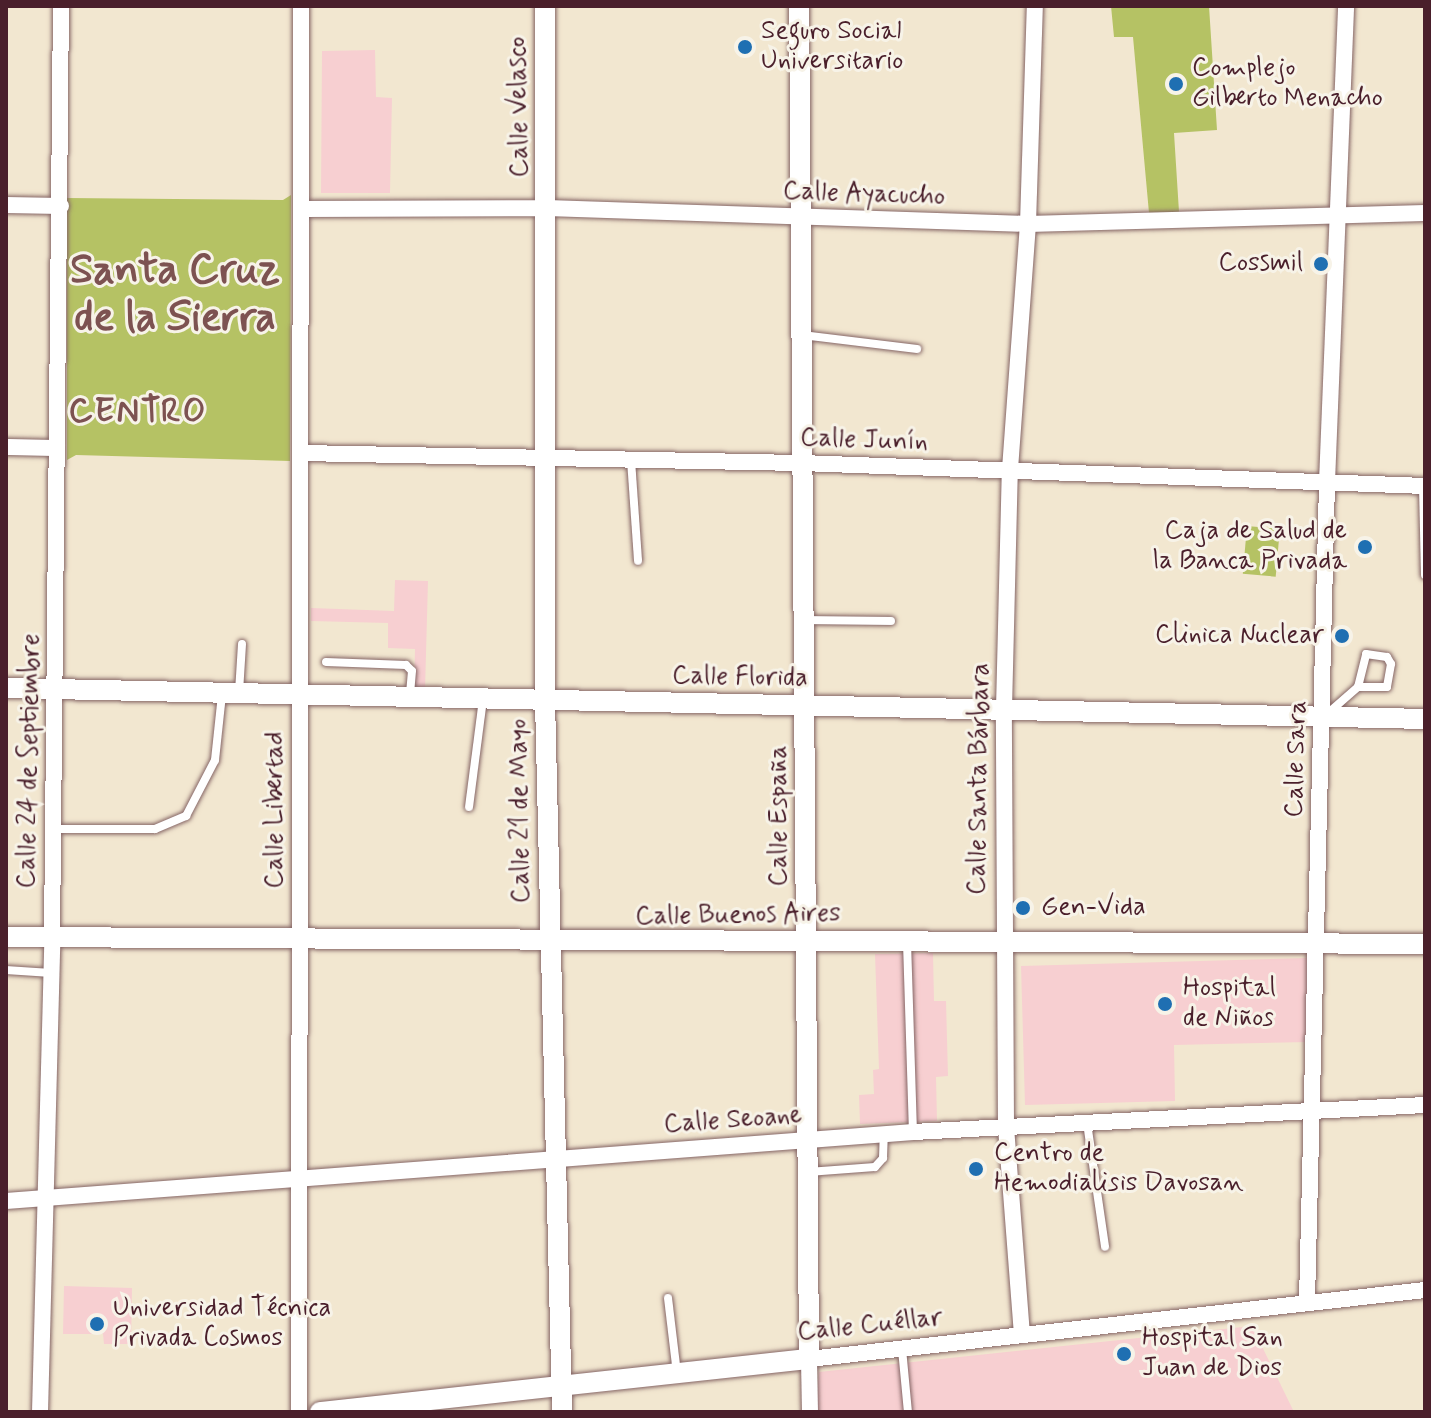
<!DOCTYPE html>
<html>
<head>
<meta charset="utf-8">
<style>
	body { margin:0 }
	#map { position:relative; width:1431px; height:1418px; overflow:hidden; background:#f2e7d0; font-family:Mynerve,sans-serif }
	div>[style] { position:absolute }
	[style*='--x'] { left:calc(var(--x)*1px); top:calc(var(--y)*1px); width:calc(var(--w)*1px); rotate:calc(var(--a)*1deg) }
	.built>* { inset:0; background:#f7cfd1 }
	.green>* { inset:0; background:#b5c264; transform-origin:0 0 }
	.roads { filter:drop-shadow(0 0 2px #856565) drop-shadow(0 0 2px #856565) }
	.service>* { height:8px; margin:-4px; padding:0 4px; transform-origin:4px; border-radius:4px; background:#fff }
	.minor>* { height:16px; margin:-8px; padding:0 8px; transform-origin:8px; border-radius:8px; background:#fff }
	.tertiary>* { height:20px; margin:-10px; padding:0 10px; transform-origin:10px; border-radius:10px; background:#fff }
	.dots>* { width:22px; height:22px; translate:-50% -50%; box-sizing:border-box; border:4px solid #f7f3e8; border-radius:50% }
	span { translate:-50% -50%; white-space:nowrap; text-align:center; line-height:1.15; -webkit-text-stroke:6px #f7f3e8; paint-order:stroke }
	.poi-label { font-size:26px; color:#4a1f2b }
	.left { translate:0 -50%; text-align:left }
	.right { translate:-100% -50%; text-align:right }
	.street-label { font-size:26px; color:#4a1f2b }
	.district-label { font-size:34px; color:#7d5251; font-weight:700; letter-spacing:2px }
	.town-label { font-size:42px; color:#7d5251; font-weight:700 }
	.frame { position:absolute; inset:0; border:8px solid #4a1f2b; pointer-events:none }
</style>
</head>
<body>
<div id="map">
	<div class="built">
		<i style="clip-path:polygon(375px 50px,376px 97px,392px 98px,390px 193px,321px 193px,322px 51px)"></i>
		<i style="clip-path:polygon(395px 580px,428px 581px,425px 690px,414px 689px,415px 649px,388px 648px,388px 623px,311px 621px,311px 608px,394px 611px)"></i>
		<i style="clip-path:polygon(933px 953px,934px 1001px,946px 1001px,948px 1076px,936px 1077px,937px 1121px,860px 1124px,859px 1095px,874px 1094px,873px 1070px,879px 1069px,875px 954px)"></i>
		<i style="clip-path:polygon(1307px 958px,1309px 1042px,1174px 1045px,1175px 1101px,1025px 1105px,1021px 966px)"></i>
		<i style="clip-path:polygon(64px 1286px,132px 1288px,131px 1344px,104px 1344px,103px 1334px,63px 1334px)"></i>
		<i style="clip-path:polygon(1252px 1326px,1294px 1412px,816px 1412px,819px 1372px)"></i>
	</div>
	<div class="green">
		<i style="clip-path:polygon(1111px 6px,1209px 6px,1217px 130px,1174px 133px,1179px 212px,1149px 213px,1133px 37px,1114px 37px)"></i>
		<i style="clip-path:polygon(291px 195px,290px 461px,76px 455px,67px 460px,67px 198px,283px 200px)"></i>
		<i style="left:1247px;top:526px;width:33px;height:48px;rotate:5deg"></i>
	</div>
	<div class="roads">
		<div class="service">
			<i style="--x:802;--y:335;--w:116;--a:6.9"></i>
			<i style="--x:631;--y:460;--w:101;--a:86"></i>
			<i style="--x:1423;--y:486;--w:89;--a:88.7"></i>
			<i style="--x:805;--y:620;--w:86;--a:0.7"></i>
			<i style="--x:326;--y:662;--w:80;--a:2.1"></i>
			<i style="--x:406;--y:665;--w:8;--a:45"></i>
			<i style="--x:412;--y:671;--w:25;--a:95"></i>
			<i style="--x:239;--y:692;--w:48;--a:-86.4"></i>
			<i style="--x:1327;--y:714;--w:41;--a:-41.1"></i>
			<i style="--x:1358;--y:687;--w:34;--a:-76"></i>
			<i style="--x:1366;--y:654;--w:21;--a:8"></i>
			<i style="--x:1387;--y:657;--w:8;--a:60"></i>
			<i style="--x:1391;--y:664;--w:23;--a:100"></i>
			<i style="--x:1387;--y:687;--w:29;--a:180"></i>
			<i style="--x:469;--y:807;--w:109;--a:-82.6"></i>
			<i style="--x:53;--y:829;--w:102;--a:0"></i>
			<i style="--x:155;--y:829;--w:34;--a:-23"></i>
			<i style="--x:186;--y:816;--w:63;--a:-62.6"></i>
			<i style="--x:215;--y:760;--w:66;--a:-83.9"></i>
			<i style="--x:907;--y:942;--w:189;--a:88.2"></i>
			<i style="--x:6;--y:970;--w:45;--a:3.8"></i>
			<i style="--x:1087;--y:1123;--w:125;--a:81.7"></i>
			<i style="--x:808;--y:1172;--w:67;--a:-4.3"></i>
			<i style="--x:875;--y:1167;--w:12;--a:-48"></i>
			<i style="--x:883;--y:1158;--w:24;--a:-88"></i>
			<i style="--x:668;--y:1298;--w:77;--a:83.2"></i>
			<i style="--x:902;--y:1349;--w:63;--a:84.6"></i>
		</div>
		<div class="minor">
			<i style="--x:6;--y:205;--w:55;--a:1"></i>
			<i style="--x:302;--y:209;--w:245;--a:-0.2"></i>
			<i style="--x:547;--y:208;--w:481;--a:1.9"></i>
			<i style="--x:1028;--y:224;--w:397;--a:-1.6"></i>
			<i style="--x:6;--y:447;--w:51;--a:1.1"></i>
			<i style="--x:301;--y:453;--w:500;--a:1.15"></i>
			<i style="--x:801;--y:463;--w:624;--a:2.11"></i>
			<i style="--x:6;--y:1201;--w:910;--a:-4.35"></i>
			<i style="--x:913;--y:1132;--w:513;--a:-3.02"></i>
			<i style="--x:1307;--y:1301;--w:819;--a:-88.6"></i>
			<i style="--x:1327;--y:482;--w:476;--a:-87.7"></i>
			<i style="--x:1022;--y:1335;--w:210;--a:-94.4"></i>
			<i style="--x:1006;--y:1126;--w:417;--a:-90.3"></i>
			<i style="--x:1004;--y:709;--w:240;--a:-88.6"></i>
			<i style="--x:1010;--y:469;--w:246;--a:-85.8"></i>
			<i style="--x:1028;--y:224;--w:218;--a:-88.2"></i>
			<i style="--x:40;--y:1412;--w:474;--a:-88.5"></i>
			<i style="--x:52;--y:938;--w:932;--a:-89.45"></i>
			<i style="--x:299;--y:1412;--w:1406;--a:-89.92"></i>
			<i style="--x:810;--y:1412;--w:53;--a:-91.1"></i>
			<i style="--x:809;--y:1359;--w:620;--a:-6.39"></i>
		</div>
		<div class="tertiary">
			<i style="--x:545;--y:6;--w:694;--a:90"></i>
			<i style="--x:545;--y:700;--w:712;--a:88.63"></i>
			<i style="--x:6;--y:688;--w:1419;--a:1.25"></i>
			<i style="--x:6;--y:937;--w:1419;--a:0.28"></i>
			<i style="--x:320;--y:1412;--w:492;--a:-6.2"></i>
			<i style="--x:809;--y:1359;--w:1353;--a:-90.42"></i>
		</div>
	</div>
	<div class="dots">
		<i style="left:745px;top:47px;background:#1f6fb2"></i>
		<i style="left:1176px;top:84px;background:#1f6fb2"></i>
		<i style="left:1321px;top:264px;background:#1f6fb2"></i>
		<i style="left:1365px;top:547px;background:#1f6fb2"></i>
		<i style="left:1342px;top:636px;background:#1f6fb2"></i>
		<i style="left:1023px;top:908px;background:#1f6fb2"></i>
		<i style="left:1165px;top:1004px;background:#1f6fb2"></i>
		<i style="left:976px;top:1169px;background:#1f6fb2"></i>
		<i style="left:97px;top:1324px;background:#1f6fb2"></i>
		<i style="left:1124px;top:1354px;background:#1f6fb2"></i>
	</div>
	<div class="poi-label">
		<span class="left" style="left:761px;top:47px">Seguro Social<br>Universitario</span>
		<span class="left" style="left:1192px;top:84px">Complejo<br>Gilberto Menacho</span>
		<span class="right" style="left:1303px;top:264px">Cossmil</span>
		<span class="right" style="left:1347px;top:547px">Caja de Salud de<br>la Banca Privada</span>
		<span class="right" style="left:1324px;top:636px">Clinica Nuclear</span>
		<span class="left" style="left:1041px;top:908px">Gen-Vida</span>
		<span class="left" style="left:1183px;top:1004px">Hospital<br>de Niños</span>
		<span class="left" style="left:994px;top:1169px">Centro de<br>Hemodialisis Davosan</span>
		<span class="left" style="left:113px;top:1324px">Universidad Técnica<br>Privada Cosmos</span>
		<span class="left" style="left:1142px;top:1354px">Hospital San<br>Juan de Dios</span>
	</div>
	<div class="street-label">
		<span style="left:520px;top:107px;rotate:-91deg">Calle Velasco</span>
		<span style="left:864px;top:195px;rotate:2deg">Calle Ayacucho</span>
		<span style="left:864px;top:441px;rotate:2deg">Calle Junín</span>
		<span style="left:740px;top:678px;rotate:1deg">Calle Florida</span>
		<span style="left:1297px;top:759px;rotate:-88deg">Calle Sara</span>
		<span style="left:30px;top:761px;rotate:-89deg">Calle 24 de Septiembre</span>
		<span style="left:980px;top:779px;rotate:-89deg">Calle Santa Bárbara</span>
		<span style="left:276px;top:810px;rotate:-90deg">Calle Libertad</span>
		<span style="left:521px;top:811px;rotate:-91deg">Calle 21 de Mayo</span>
		<span style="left:780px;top:816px;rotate:-90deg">Calle España</span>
		<span style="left:738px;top:916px;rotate:-1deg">Calle Buenos Aires</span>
		<span style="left:733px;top:1121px;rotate:-4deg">Calle Seoane</span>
		<span style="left:870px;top:1326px;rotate:-6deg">Calle Cuéllar</span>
	</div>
	<div class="district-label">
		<span style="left:138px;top:412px">CENTRO</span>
	</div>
	<div class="town-label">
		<span style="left:175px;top:295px">Santa Cruz<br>de la Sierra</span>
	</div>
	<div class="frame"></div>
</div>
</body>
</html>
